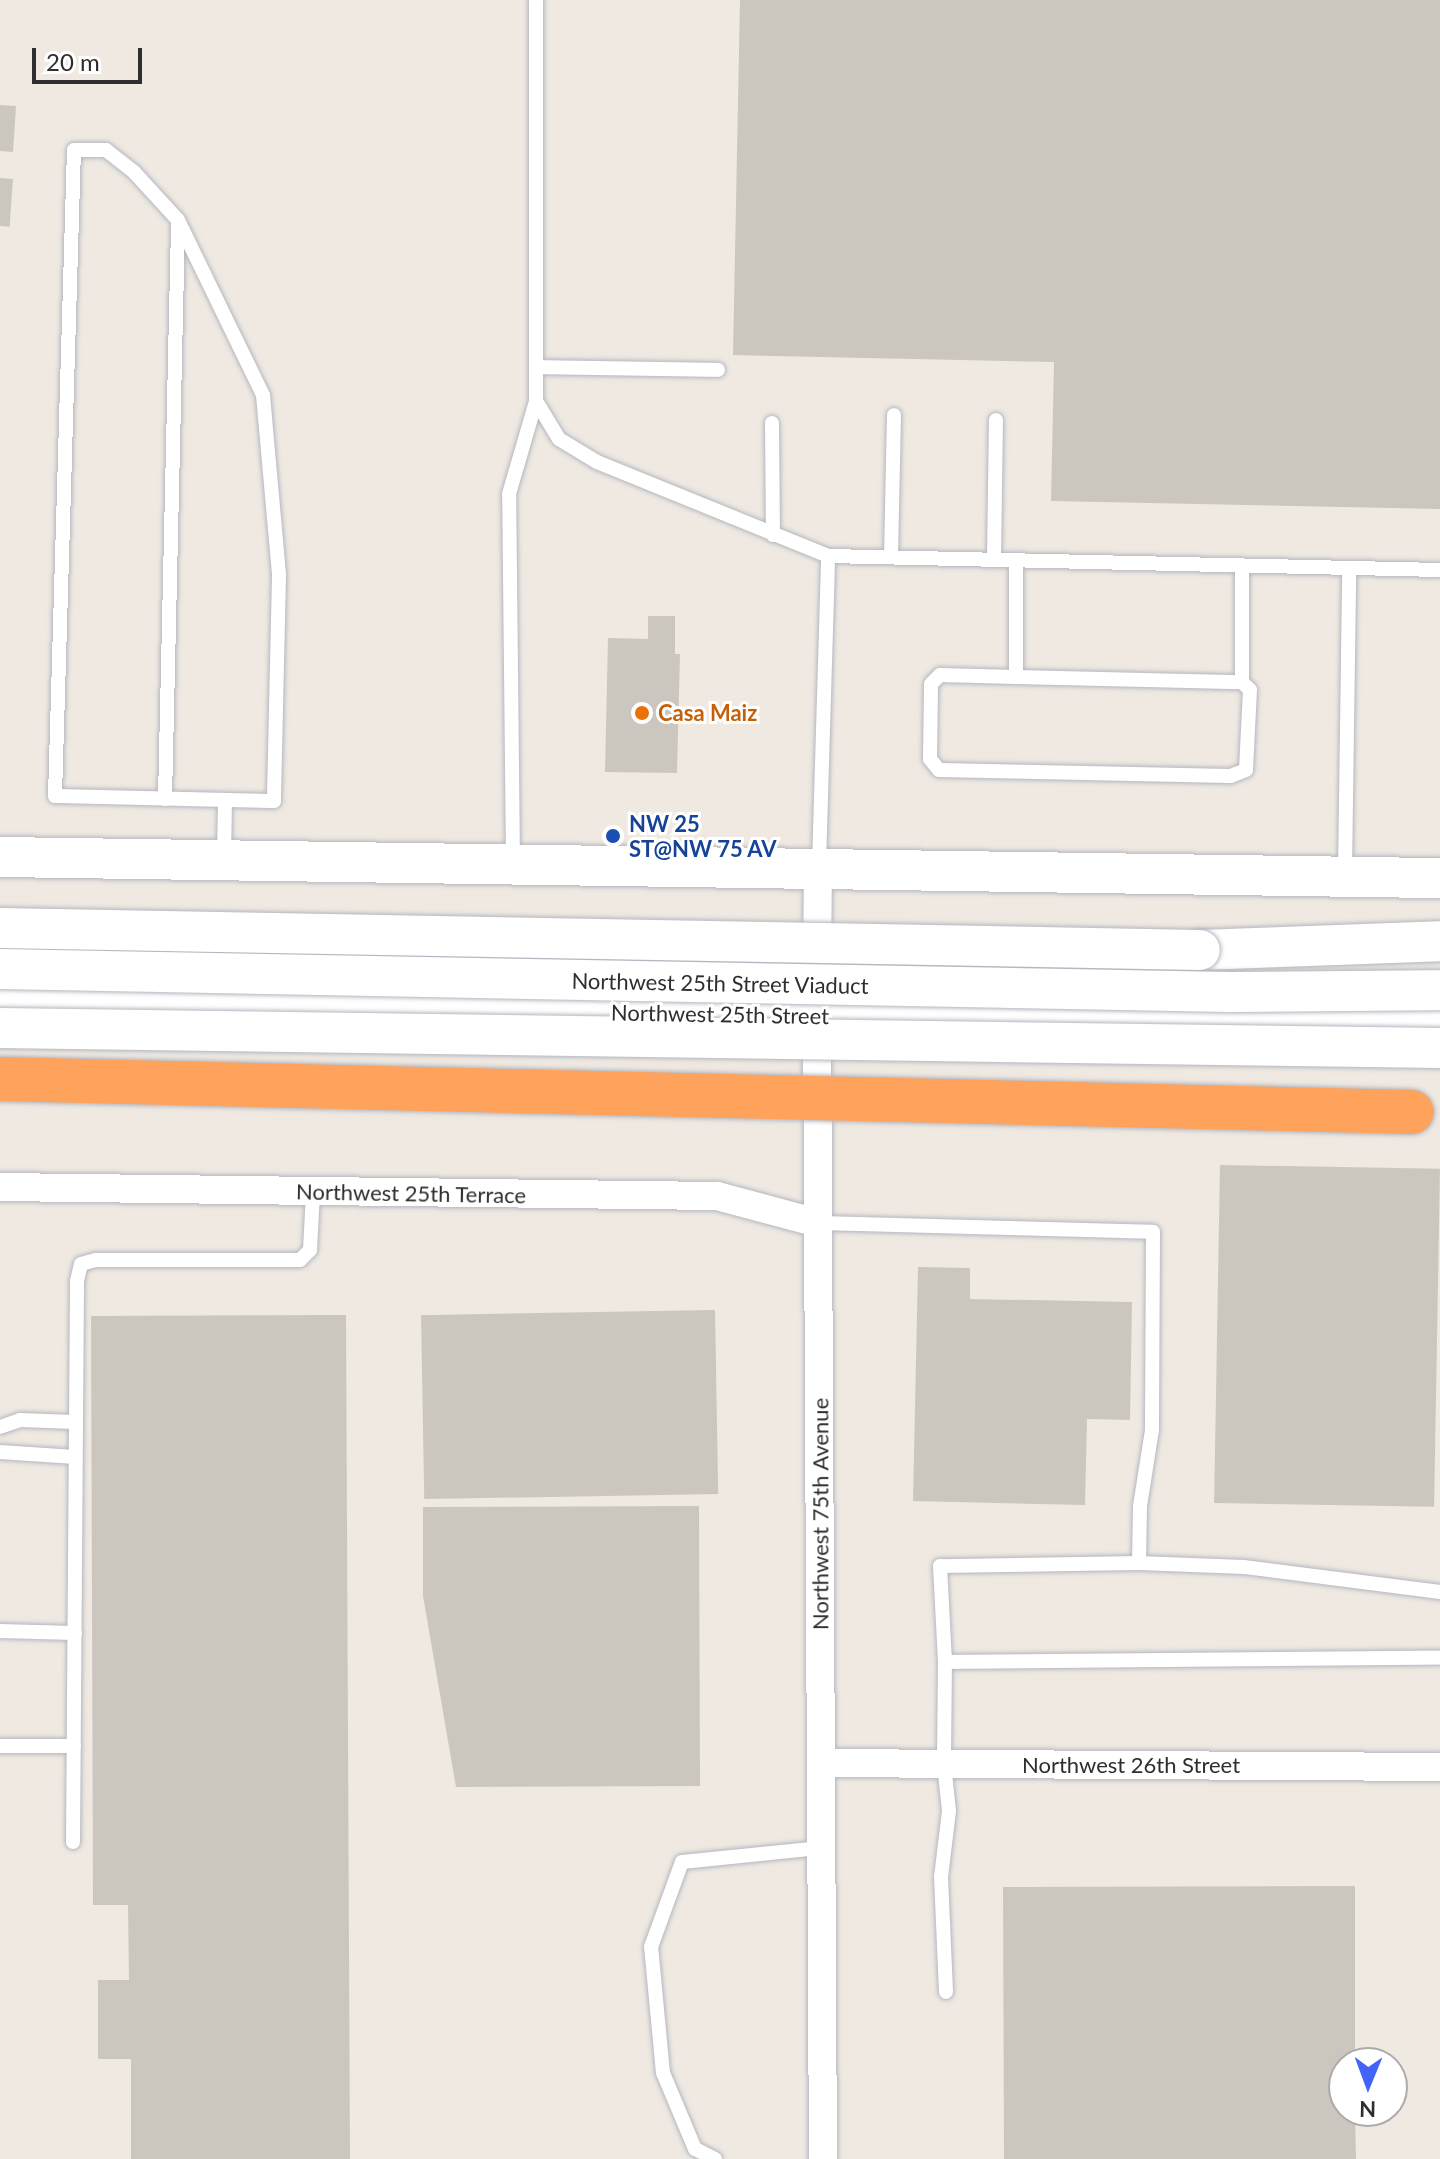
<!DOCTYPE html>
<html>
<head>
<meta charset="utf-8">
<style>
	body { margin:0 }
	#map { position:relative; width:1440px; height:2159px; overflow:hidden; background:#efe9e1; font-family:Lato,sans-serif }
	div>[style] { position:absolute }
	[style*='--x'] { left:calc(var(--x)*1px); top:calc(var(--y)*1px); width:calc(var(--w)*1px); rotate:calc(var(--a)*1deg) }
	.building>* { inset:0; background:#cbc7bf; transform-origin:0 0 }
	.roads { filter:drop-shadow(0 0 2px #b4b7c1) drop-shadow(0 0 2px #b4b7c1) }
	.lane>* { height:14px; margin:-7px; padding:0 7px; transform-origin:7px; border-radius:7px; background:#fff }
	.street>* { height:28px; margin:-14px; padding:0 14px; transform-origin:14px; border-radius:14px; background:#fff }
	.secondary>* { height:40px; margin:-20px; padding:0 20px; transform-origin:20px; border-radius:20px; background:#fff }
	.bridges { filter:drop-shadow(0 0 2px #b4b7c1) drop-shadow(0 0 2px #b4b7c1) }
	.secondary-bridge>* { height:40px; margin:-20px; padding:0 20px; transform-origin:20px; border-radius:20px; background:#fff }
	.highway-bridge>* { height:44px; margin:-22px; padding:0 22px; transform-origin:22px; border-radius:22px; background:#ffa35c }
	.dots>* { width:22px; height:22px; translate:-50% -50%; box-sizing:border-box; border:4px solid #fff; border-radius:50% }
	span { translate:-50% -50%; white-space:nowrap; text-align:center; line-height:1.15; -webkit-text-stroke:6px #fff; paint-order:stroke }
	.food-label { font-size:22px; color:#c56008; font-weight:700 }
	.left { translate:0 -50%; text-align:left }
	.transit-label { font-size:22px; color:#164399; font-weight:700 }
	.street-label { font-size:22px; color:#2e2e2e }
	.north { position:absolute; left:1328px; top:2047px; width:80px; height:80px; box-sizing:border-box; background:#fff; border:2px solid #ababab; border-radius:50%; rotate:181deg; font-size:22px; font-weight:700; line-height:32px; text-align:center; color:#2e2e2e }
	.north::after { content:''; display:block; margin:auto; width:28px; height:36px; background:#4264fb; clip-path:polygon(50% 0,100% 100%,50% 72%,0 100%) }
	.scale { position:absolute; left:32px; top:48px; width:110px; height:36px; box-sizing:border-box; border:4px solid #2e2e2e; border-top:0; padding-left:10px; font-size:24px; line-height:28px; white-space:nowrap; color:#2e2e2e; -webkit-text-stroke:6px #fff; paint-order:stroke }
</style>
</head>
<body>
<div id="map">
	<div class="building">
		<i style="clip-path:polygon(740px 0,1440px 0,1440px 509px,1051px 501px,1054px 362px,733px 355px)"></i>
		<i style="clip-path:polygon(0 105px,16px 106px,13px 152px,0 151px)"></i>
		<i style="left:0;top:178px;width:13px;height:48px;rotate:4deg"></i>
		<i style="clip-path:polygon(648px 616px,675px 616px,675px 654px,680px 654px,677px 773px,605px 772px,608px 638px,648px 639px)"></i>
		<i style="left:1220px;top:1165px;width:220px;height:338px;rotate:1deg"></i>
		<i style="clip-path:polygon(918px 1267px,970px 1268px,970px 1299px,1132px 1302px,1130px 1420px,1087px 1419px,1085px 1505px,913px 1501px)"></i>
		<i style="left:715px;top:1310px;width:184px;height:294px;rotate:89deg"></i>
		<i style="clip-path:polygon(346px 1315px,350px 2159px,131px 2159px,131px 2059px,98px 2059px,98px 1980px,129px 1980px,128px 1905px,93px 1905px,91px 1316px)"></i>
		<i style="clip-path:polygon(699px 1506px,700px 1786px,456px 1787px,423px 1596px,423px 1507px)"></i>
		<i style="clip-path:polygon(1355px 1886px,1355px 2063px,1344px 2063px,1344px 2111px,1355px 2111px,1356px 2159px,1004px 2159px,1003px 1887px)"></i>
	</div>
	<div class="roads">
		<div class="lane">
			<i style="--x:536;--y:0;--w:401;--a:90"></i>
			<i style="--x:536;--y:401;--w:44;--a:58.8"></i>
			<i style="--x:559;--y:439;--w:44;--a:31.2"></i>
			<i style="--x:597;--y:462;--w:249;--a:22.1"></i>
			<i style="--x:828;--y:556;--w:612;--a:1.31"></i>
			<i style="--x:74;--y:150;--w:32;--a:0"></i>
			<i style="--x:106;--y:150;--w:36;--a:38"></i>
			<i style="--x:134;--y:172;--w:65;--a:47.5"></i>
			<i style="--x:178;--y:220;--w:195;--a:64.1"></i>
			<i style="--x:263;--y:395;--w:182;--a:84.9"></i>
			<i style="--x:279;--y:576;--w:225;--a:91.3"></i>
			<i style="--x:274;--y:801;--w:219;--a:-178.7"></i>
			<i style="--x:55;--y:796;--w:646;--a:-88.32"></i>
			<i style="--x:537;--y:367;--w:181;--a:0.9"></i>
			<i style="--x:772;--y:423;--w:112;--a:89.5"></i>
			<i style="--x:891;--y:557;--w:142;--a:-88.8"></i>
			<i style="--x:994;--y:560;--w:140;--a:-89.2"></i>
			<i style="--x:1016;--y:677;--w:226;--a:1.3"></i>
			<i style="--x:1242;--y:682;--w:11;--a:45"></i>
			<i style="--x:1250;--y:690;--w:80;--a:92.9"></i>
			<i style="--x:1246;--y:770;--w:17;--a:159"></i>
			<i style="--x:1230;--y:776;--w:291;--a:-178.8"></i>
			<i style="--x:939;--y:770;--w:14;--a:-129"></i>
			<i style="--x:930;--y:759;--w:75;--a:-89.2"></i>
			<i style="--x:931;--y:684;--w:13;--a:-45"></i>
			<i style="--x:940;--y:675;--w:76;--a:1.5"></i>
			<i style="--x:1016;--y:677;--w:117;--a:-90"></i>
			<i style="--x:1242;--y:682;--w:117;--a:-90"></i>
			<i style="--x:165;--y:799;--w:575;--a:-88.7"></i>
			<i style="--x:224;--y:857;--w:55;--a:-89"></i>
			<i style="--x:513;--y:861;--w:367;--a:-90.6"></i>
			<i style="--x:509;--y:494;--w:97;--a:-73.8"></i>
			<i style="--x:819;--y:865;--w:309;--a:-88.3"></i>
			<i style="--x:1345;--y:872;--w:304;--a:-89.2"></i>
			<i style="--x:818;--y:1223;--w:335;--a:1.5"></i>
			<i style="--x:1153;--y:1232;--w:198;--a:90.3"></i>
			<i style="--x:1152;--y:1430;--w:77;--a:99"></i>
			<i style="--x:1140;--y:1506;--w:57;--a:91"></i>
			<i style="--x:0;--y:1427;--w:21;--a:-19"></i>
			<i style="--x:20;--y:1420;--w:55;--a:2.1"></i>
			<i style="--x:0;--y:1452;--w:75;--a:3.8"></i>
			<i style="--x:1440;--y:1592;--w:198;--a:-172.7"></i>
			<i style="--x:1244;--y:1567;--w:105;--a:-177.8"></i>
			<i style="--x:1139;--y:1563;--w:199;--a:179.1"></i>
			<i style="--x:940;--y:1566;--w:96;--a:87"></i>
			<i style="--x:945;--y:1662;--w:495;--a:-0.5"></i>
			<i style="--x:0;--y:1631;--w:75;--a:1.5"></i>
			<i style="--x:945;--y:1662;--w:102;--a:90.6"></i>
			<i style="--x:944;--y:1764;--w:47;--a:83.9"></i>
			<i style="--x:949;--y:1811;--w:66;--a:96.9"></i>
			<i style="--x:941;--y:1877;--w:115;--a:87.5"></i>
			<i style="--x:0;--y:1746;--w:74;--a:0"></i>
			<i style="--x:73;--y:1842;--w:561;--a:-89.59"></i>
			<i style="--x:77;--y:1281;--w:17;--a:-77"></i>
			<i style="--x:81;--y:1264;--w:16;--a:-15"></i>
			<i style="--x:96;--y:1260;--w:204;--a:0"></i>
			<i style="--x:300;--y:1260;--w:14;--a:-45"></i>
			<i style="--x:310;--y:1250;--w:58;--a:-87"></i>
			<i style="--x:715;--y:2159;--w:22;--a:-153"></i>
			<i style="--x:695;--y:2149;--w:82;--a:-112.8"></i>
			<i style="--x:663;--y:2073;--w:127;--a:-95.4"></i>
			<i style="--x:651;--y:1947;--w:90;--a:-70"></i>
			<i style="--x:682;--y:1862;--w:140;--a:-5.8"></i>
		</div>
		<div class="street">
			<i style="--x:817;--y:961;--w:91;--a:-89.4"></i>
			<i style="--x:817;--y:1022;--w:1137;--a:89.7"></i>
			<i style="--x:0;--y:1187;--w:717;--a:0.72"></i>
			<i style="--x:717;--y:1196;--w:105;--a:15"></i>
			<i style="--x:821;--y:1763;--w:619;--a:0.37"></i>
		</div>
		<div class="secondary">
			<i style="--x:0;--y:857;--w:1440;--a:0.84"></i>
			<i style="--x:1200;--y:950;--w:240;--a:-2.1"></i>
			<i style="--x:0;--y:998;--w:1440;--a:1.19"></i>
		</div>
	</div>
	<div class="bridges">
		<div class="secondary-bridge">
			<i style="--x:0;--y:928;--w:1200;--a:1.05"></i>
			<i style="--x:0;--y:969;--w:1229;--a:1.07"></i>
			<i style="--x:1229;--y:992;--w:211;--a:-0.5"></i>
			<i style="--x:0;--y:1028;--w:1440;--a:0.8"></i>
		</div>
		<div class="highway-bridge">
			<i style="--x:0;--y:1079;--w:1412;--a:1.34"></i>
		</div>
	</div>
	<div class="dots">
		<i style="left:642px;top:713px;background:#e8710a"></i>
		<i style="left:613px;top:836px;background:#1a4fb4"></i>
	</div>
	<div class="food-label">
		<span class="left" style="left:658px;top:713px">Casa Maiz</span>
	</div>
	<div class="transit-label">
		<span class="left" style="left:629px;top:836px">NW 25<br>ST@NW 75 AV</span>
	</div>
	<div class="street-label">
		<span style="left:720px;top:983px;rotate:1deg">Northwest 25th Street Viaduct</span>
		<span style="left:720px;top:1014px;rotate:1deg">Northwest 25th Street</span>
		<span style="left:411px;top:1193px;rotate:1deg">Northwest 25th Terrace</span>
		<span style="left:820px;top:1514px;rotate:-90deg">Northwest 75th Avenue</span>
		<span style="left:1131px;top:1765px">Northwest 26th Street</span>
	</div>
	<div class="north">N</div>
	<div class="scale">20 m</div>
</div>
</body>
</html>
